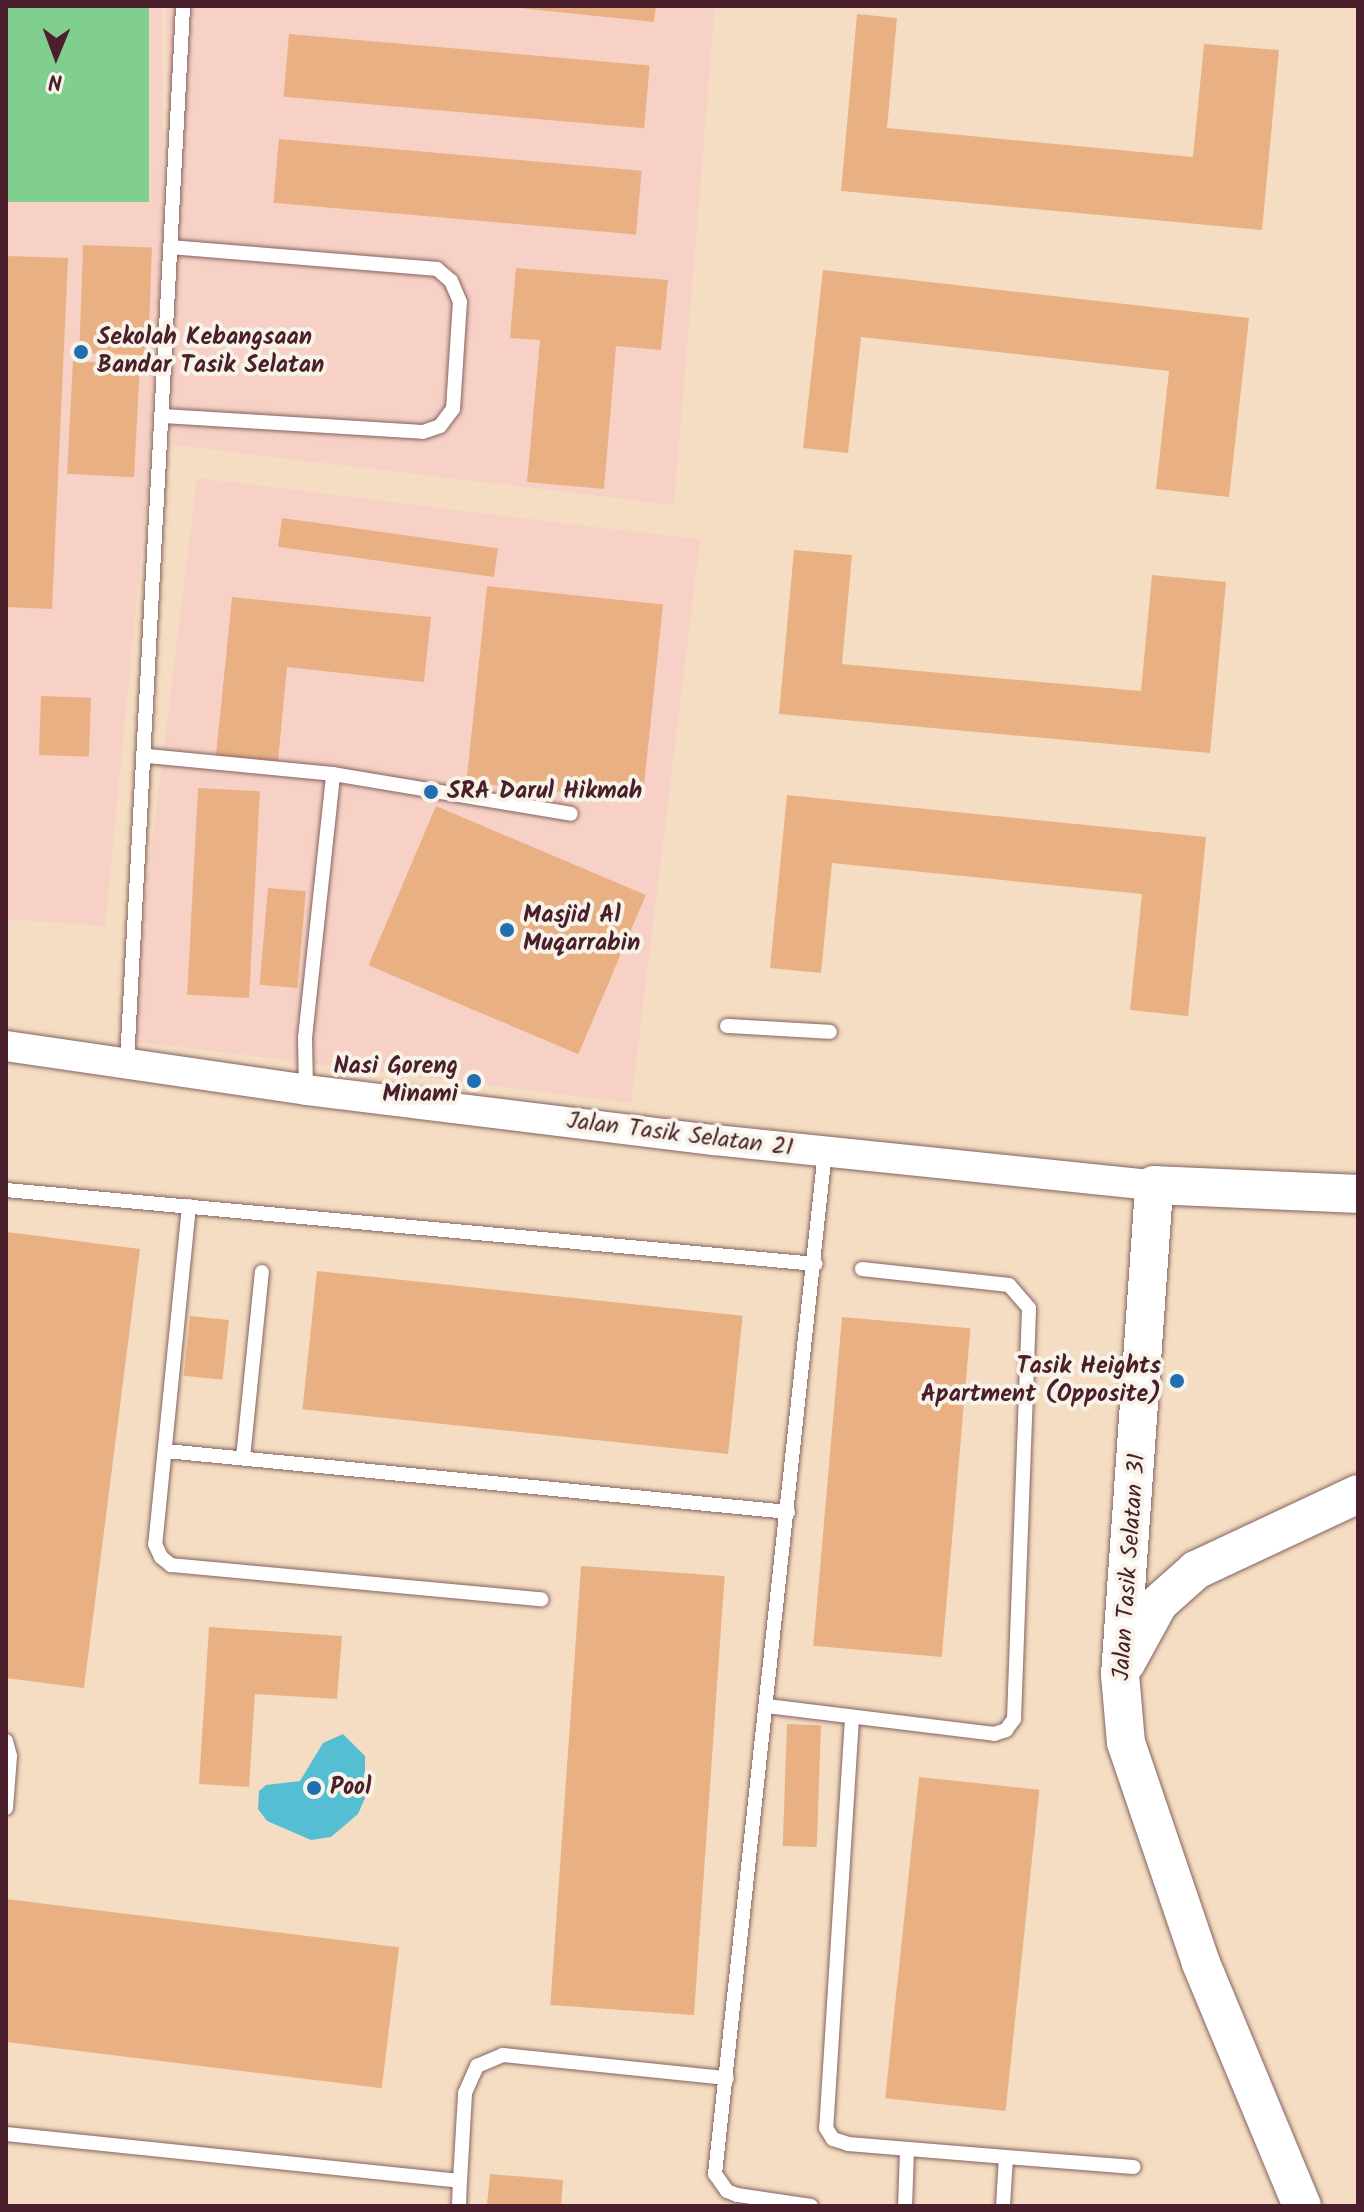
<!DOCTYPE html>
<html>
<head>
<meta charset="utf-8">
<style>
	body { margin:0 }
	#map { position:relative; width:1364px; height:2212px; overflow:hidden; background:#f4ddc2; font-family:Kalam,sans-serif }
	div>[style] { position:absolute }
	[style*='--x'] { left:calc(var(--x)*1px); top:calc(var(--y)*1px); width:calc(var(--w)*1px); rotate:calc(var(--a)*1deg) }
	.built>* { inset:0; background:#f7d1c6; transform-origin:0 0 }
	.green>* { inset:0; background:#80cf8f; transform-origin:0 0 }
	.water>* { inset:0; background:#55bed2 }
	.building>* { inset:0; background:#e9b183; transform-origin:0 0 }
	.roads { filter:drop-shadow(0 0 2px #866260) drop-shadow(0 0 2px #866260) }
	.service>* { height:14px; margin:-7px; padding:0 7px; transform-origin:7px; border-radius:7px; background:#fff }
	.minor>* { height:30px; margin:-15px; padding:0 15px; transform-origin:15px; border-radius:15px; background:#fff }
	.tertiary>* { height:38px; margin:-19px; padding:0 19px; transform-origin:19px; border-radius:19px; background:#fff }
	.dots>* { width:22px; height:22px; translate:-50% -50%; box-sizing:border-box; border:4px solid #f7f3e8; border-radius:50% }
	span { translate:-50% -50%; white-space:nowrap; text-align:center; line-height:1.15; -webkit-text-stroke:8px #f7f3e8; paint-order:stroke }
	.poi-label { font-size:24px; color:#4a1f2b; font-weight:700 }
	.left { translate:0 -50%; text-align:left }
	.right { translate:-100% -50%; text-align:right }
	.street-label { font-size:24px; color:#4a1f2b }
	.frame { position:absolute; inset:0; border:8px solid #4a1f2b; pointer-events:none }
	.north { position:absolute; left:16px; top:16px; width:80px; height:80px; -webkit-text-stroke:6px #f7f3e8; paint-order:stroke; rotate:181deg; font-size:22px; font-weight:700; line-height:32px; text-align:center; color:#4a1f2b }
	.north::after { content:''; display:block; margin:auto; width:28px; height:36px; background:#4a1f2b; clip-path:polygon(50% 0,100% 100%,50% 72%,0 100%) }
</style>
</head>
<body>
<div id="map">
	<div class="built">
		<i style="clip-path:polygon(6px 6px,162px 6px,163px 212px,147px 493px,105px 926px,6px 919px)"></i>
		<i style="clip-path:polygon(166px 6px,715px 6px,674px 505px,173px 445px)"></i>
		<i style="left:197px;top:478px;width:507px;height:567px;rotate:7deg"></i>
	</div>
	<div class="green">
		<i style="left:6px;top:6px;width:143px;height:196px"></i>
	</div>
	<div class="water">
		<i style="clip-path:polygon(343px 1734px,365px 1756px,365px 1798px,358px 1814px,331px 1837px,311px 1840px,267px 1821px,258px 1809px,259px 1791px,266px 1785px,300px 1781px,323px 1743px)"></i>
	</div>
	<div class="building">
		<i style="clip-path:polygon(501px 6px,656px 6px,654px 22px)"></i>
		<i style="clip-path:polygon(857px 14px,897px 18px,887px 128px,1193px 157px,1204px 44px,1279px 50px,1262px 230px,841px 191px)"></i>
		<i style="left:289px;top:34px;width:362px;height:63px;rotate:5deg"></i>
		<i style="left:279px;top:139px;width:364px;height:64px;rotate:5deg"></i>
		<i style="left:83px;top:245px;width:69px;height:108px;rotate:2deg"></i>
		<i style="clip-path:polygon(6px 256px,68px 258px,52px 609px,6px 607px)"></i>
		<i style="clip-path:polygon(516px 268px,668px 280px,661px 350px,616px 346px,604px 489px,527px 482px,540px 340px,510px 338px)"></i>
		<i style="clip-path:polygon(823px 270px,1249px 318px,1229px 497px,1156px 489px,1169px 371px,861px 337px,848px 453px,803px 448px)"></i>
		<i style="left:73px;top:361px;width:67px;height:113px;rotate:3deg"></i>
		<i style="left:282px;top:518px;width:218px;height:29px;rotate:8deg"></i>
		<i style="clip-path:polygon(794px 550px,852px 555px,842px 664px,1141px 691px,1152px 575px,1226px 582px,1210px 753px,779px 714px)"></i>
		<i style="left:487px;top:586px;width:177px;height:197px;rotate:6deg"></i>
		<i style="clip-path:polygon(232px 597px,431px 617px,424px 682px,287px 667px,278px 761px,216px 755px)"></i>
		<i style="left:41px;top:696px;width:50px;height:59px;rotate:2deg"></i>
		<i style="left:198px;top:788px;width:62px;height:207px;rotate:3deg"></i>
		<i style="clip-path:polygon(787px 795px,1206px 837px,1188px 1016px,1130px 1010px,1142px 894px,832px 863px,821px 973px,770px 968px)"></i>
		<i style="left:436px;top:806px;width:228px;height:173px;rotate:23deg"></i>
		<i style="left:268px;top:888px;width:38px;height:97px;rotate:5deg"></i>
		<i style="clip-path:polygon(7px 1232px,140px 1249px,84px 1688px,6px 1678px)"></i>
		<i style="left:317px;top:1271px;width:428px;height:139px;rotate:6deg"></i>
		<i style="left:190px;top:1316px;width:39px;height:60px;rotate:6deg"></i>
		<i style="left:842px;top:1317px;width:129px;height:330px;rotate:5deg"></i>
		<i style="left:581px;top:1566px;width:144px;height:440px;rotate:4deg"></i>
		<i style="clip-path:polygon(209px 1627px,342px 1636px,337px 1699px,255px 1694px,249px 1787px,199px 1784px)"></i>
		<i style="left:787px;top:1724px;width:34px;height:122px;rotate:2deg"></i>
		<i style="left:919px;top:1777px;width:121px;height:323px;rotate:6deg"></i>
		<i style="left:6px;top:1899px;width:396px;height:142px;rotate:7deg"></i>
		<i style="clip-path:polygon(490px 2174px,563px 2180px,561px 2206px,487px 2205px)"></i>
	</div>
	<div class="roads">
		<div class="service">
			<i style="--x:163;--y:416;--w:260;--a:3.5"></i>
			<i style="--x:423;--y:432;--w:18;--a:-19"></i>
			<i style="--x:440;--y:426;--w:21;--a:-53"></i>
			<i style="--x:453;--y:409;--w:107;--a:-86.3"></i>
			<i style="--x:460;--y:302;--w:23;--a:-113"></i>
			<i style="--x:451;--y:281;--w:18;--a:-139"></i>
			<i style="--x:437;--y:269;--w:267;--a:-175.3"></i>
			<i style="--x:147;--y:756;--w:187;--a:5.5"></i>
			<i style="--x:727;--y:1026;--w:103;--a:3.3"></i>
			<i style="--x:127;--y:1062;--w:1057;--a:-86.96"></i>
			<i style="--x:306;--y:1090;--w:52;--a:-91.1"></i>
			<i style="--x:305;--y:1038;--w:265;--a:-83.9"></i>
			<i style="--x:333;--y:774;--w:241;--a:9.5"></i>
			<i style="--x:6;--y:1190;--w:813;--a:5.22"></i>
			<i style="--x:189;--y:1206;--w:340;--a:95.7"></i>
			<i style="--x:155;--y:1544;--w:14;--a:65"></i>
			<i style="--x:161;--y:1557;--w:13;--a:39"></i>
			<i style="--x:171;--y:1565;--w:372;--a:5.3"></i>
			<i style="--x:166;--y:1451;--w:625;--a:5.6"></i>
			<i style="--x:243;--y:1458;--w:187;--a:-84.2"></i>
			<i style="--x:767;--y:1706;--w:229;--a:7"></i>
			<i style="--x:994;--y:1734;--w:13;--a:-18"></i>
			<i style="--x:1006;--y:1730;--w:14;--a:-54"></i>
			<i style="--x:1014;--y:1719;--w:411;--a:-87.9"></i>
			<i style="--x:1029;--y:1308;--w:30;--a:-131"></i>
			<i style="--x:1009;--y:1285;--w:148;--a:-173.8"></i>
			<i style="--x:852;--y:1718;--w:411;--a:93.6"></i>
			<i style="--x:826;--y:2128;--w:13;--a:58"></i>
			<i style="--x:833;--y:2139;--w:16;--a:18"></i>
			<i style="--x:848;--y:2144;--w:159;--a:4.7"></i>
			<i style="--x:1006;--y:2157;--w:49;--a:93.5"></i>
			<i style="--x:6;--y:1741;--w:16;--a:75"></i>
			<i style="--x:10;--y:1756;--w:52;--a:94.4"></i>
			<i style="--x:6;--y:2134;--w:456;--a:5.9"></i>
			<i style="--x:460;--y:2181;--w:88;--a:-86.7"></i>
			<i style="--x:465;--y:2093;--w:30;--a:-66"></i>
			<i style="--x:477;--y:2066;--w:28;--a:-23"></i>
			<i style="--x:503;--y:2055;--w:225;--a:5.9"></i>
			<i style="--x:1006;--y:2157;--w:128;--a:4.5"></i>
			<i style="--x:459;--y:2206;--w:25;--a:-88"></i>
			<i style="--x:811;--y:2206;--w:75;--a:-171.5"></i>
			<i style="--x:737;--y:2195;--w:11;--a:-158"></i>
			<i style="--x:727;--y:2191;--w:21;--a:-125"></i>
			<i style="--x:715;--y:2174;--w:1029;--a:-83.86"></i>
			<i style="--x:905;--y:2206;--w:55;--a:-87.9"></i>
		</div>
		<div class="minor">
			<i style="--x:6;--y:1046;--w:303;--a:8.3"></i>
			<i style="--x:306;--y:1090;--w:412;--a:7"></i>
			<i style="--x:715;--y:1140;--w:441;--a:5.9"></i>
		</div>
		<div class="tertiary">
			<i style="--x:1126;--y:1663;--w:68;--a:-61.2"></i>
			<i style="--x:1159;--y:1603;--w:50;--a:-41.7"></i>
			<i style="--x:1196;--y:1570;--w:179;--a:-25.1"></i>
			<i style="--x:1302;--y:2206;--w:263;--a:-112.6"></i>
			<i style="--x:1201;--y:1963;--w:232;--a:-108.8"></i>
			<i style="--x:1126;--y:1743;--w:68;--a:-95"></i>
			<i style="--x:1120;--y:1675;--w:491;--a:-86"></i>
			<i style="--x:1154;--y:1185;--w:204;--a:2.5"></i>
		</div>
	</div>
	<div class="dots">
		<i style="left:81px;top:352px;background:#1f6fb2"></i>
		<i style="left:431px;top:792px;background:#1f6fb2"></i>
		<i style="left:507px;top:930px;background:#1f6fb2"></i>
		<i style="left:474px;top:1081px;background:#1f6fb2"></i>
		<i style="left:1177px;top:1381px;background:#1f6fb2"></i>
		<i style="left:314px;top:1788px;background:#1f6fb2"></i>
	</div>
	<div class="poi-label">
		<span class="left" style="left:97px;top:352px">Sekolah Kebangsaan<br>Bandar Tasik Selatan</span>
		<span class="left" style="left:447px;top:792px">SRA Darul Hikmah</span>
		<span class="left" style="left:523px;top:930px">Masjid Al<br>Muqarrabin</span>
		<span class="right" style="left:458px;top:1081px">Nasi Goreng<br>Minami</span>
		<span class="right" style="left:1161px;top:1381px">Tasik Heights<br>Apartment (Opposite)</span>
		<span class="left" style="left:330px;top:1788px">Pool</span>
	</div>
	<div class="street-label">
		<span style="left:680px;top:1135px;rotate:7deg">Jalan Tasik Selatan 21</span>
		<span style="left:1130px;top:1567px;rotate:-86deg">Jalan Tasik Selatan 31</span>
	</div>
	<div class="frame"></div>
	<div class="north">N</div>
</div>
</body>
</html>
